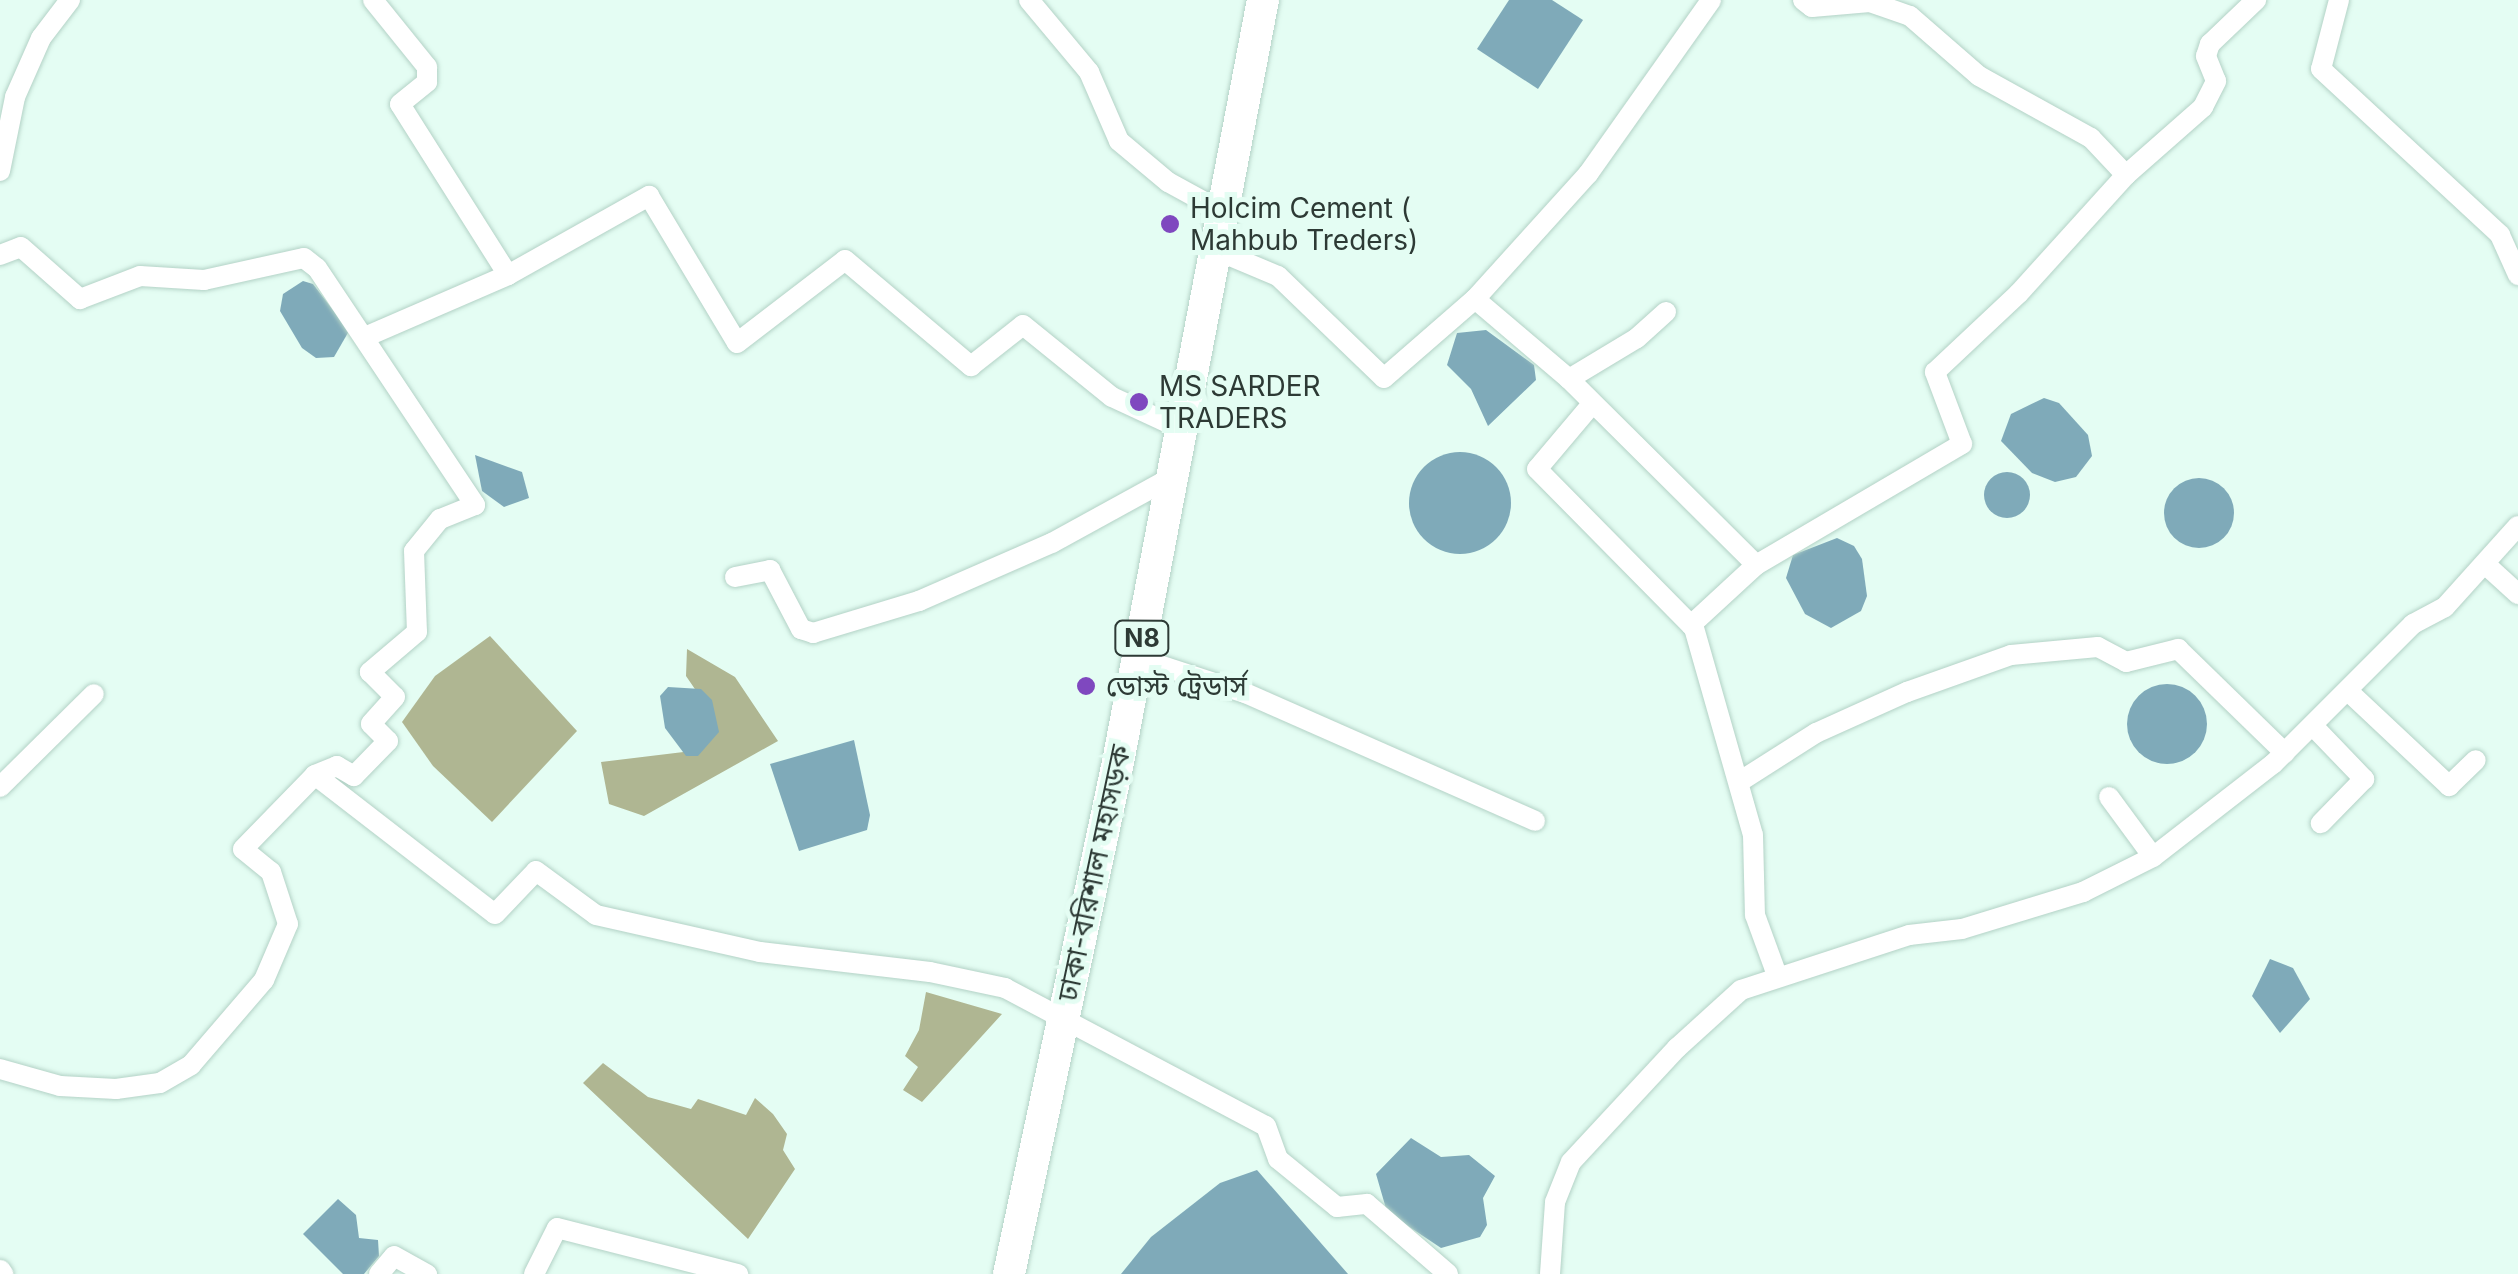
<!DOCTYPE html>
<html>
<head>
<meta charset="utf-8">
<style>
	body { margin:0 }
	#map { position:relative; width:2518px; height:1274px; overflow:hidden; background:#e4fdf3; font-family:Inter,"Noto Sans Bengali",sans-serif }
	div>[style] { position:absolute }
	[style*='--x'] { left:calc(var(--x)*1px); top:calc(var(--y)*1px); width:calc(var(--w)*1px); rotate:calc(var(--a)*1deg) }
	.forest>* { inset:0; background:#afb692 }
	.water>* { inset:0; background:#7faab9 }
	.round { border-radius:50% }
	.roads { filter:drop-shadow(0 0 2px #b3d2c6) drop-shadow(0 0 2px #b3d2c6) }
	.minor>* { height:20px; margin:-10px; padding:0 10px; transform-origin:10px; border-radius:10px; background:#fff }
	.tertiary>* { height:22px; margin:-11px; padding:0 11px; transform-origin:11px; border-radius:11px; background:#fff }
	.trunk>* { height:32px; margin:-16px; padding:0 16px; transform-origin:16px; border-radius:16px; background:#fff }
	.dots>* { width:28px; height:28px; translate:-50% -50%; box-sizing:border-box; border:5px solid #e4fdf3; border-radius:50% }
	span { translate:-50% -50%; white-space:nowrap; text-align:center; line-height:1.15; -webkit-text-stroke:10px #e4fdf3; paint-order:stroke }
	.shield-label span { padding:2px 8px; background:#e4fdf3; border:2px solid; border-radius:8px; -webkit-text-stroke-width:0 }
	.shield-label { font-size:25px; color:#2d3a35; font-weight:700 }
	.poi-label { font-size:28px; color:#2d3a35 }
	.left { translate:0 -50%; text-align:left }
	.street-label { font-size:28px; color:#2d3a35 }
</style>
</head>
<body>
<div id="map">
	<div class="forest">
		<i style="clip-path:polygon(490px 636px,577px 731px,492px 822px,433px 766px,402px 722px,435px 676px)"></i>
		<i style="clip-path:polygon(687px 649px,735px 677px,778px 741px,644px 816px,609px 804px,601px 762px,700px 750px,712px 714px,686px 676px)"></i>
		<i style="clip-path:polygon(926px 992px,1002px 1014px,922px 1102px,903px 1090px,918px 1067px,905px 1056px,919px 1030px)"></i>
		<i style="clip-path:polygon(603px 1063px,648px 1097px,691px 1109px,698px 1099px,746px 1115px,755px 1098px,773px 1114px,787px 1134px,783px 1150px,795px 1169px,748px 1239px,583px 1083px)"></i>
	</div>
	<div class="water">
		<i style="clip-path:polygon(1509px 0,1552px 0,1583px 20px,1538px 89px,1477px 49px)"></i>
		<i style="clip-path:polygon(303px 281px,313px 284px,349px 331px,334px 357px,316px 358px,302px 348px,280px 311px,283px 294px)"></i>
		<i style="clip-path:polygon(1486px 330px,1534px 365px,1536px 380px,1488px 426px,1471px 389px,1447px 365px,1457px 333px)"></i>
		<i style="clip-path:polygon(2044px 398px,2059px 403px,2088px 435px,2092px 456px,2076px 477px,2055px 482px,2032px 473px,2001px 441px,2011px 414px)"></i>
		<i class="round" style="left:1409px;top:452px;width:102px;height:102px"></i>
		<i style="clip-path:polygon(475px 455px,522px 472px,529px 498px,504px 507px,482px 491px)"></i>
		<i class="round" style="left:1984px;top:472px;width:46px;height:46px"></i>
		<i class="round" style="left:2164px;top:478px;width:70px;height:70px"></i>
		<i style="clip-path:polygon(1837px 538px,1854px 546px,1862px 559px,1867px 596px,1861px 611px,1831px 628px,1805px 614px,1786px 578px,1793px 555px)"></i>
		<i class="round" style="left:2127px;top:684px;width:80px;height:80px"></i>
		<i style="clip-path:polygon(668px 687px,701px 689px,712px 700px,719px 732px,698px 756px,686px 756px,665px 728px,660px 696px)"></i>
		<i style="clip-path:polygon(854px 740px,870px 815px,867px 830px,799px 851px,770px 764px)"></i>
		<i style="clip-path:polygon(2270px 959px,2293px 968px,2310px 999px,2280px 1033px,2252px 996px)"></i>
		<i style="clip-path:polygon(1411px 1138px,1441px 1157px,1469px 1155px,1495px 1176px,1483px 1198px,1487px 1225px,1480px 1237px,1441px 1248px,1387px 1212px,1376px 1174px)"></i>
		<i style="clip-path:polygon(1257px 1170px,1348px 1274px,1121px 1274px,1151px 1237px,1220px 1183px)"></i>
		<i style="clip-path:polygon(338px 1199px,356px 1215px,359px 1238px,378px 1240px,379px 1256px,364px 1274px,343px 1274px,303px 1234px)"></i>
	</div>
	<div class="roads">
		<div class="minor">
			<i style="--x:1029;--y:0;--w:94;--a:50.2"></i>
			<i style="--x:1089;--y:72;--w:75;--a:66.5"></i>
			<i style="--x:1119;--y:141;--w:64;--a:39.9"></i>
			<i style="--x:1168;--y:182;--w:63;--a:28.6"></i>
			<i style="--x:1803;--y:0;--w:11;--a:38"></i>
			<i style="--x:1812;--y:7;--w:58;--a:-4.9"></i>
			<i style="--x:1870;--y:2;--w:42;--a:19.3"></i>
			<i style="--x:1910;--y:16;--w:91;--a:41"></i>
			<i style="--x:1979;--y:76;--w:128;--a:29"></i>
			<i style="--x:2091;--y:138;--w:51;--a:46.6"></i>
			<i style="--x:2339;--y:0;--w:71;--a:104.6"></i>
			<i style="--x:2321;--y:69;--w:244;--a:42.8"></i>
			<i style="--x:2500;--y:235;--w:44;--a:65.8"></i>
			<i style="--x:0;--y:171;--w:76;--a:-78.5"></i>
			<i style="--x:15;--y:97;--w:64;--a:-66.2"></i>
			<i style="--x:41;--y:38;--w:48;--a:-52.7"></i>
			<i style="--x:1216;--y:250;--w:67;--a:22.8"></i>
			<i style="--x:1278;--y:276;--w:147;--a:43.9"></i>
			<i style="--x:1384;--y:378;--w:121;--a:-41"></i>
			<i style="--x:1475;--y:299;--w:169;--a:-47.9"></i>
			<i style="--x:1588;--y:174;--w:213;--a:-54.7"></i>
			<i style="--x:0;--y:255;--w:22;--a:-21"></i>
			<i style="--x:21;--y:247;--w:79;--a:41.4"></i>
			<i style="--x:80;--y:299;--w:64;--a:-21"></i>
			<i style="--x:140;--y:276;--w:64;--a:3.6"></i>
			<i style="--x:204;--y:280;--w:102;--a:-12.4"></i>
			<i style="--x:304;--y:258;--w:16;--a:38"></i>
			<i style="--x:317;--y:268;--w:285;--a:56.3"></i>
			<i style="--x:475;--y:505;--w:38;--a:158"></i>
			<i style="--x:440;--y:519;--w:41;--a:129.1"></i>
			<i style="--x:414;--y:551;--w:81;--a:87.9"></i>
			<i style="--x:417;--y:632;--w:62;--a:139.6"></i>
			<i style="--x:370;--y:672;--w:35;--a:45"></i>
			<i style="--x:395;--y:697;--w:36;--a:132"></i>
			<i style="--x:371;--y:724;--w:24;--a:45"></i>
			<i style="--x:388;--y:741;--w:49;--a:134.2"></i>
			<i style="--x:354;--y:776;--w:20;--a:-150"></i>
			<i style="--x:337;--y:766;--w:24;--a:158"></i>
			<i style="--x:315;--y:775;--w:227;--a:37.7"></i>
			<i style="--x:495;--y:914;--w:59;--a:-46.4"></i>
			<i style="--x:536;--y:871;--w:74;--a:36.3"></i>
			<i style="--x:596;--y:915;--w:168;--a:12.7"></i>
			<i style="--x:760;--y:952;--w:171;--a:6.7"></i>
			<i style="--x:930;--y:972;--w:77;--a:12"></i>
			<i style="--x:1005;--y:988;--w:295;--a:27.9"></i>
			<i style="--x:1266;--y:1126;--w:35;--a:70"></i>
			<i style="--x:1278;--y:1159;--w:76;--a:39.1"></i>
			<i style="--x:1337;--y:1207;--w:30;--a:-6"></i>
			<i style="--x:1367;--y:1204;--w:107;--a:40.8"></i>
			<i style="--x:508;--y:275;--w:162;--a:-29.3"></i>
			<i style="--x:649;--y:196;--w:171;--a:59.1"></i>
			<i style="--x:737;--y:343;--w:136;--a:-37.5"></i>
			<i style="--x:845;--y:260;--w:165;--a:40.1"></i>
			<i style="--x:971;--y:366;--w:66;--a:-38.3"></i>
			<i style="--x:1023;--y:325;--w:114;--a:39"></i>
			<i style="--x:1112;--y:397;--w:78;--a:24.9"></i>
			<i style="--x:1475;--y:299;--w:123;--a:40.4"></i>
			<i style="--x:1569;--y:379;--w:79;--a:-31.1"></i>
			<i style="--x:1637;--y:338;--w:39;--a:-42"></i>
			<i style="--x:365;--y:337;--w:156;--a:-23.4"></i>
			<i style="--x:508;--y:275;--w:202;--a:-122.3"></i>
			<i style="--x:400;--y:104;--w:35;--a:-39"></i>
			<i style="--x:427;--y:82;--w:15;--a:-90"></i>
			<i style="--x:427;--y:67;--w:86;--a:-128.9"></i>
			<i style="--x:1569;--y:379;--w:264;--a:44.8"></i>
			<i style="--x:1592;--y:404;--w:85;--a:130.2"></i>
			<i style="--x:1537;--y:469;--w:223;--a:45.4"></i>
			<i style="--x:1694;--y:628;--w:215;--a:74.1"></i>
			<i style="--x:1753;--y:835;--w:80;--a:88.6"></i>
			<i style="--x:1755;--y:915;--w:64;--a:69.9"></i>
			<i style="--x:2485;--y:564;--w:45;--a:42.3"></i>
			<i style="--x:735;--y:577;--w:36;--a:-11"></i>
			<i style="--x:770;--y:570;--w:67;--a:62.3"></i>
			<i style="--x:801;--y:629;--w:13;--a:18"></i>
			<i style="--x:813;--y:633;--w:111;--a:-16.8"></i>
			<i style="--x:919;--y:601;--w:145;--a:-23.6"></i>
			<i style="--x:1052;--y:543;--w:139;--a:-28.8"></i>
			<i style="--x:1691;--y:625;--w:88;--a:-42.7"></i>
			<i style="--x:1756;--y:565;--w:239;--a:-30.4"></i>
			<i style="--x:1962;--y:444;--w:77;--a:-110.6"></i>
			<i style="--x:1935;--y:372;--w:115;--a:-43.2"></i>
			<i style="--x:2019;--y:293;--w:159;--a:-47.8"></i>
			<i style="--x:2126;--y:175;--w:103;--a:-41.4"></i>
			<i style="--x:2203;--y:107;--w:29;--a:-63"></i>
			<i style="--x:2216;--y:81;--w:27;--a:-112"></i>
			<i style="--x:2206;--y:56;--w:13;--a:-72"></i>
			<i style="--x:2210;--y:44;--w:64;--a:-43.7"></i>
			<i style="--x:1138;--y:658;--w:113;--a:18.1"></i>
			<i style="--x:1245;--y:693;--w:317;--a:23.8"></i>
			<i style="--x:2348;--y:691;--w:139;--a:43.2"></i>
			<i style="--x:2449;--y:786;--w:37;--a:-44"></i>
			<i style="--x:2313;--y:726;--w:74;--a:46.1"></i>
			<i style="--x:2364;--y:779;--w:62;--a:134.3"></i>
			<i style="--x:1739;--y:782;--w:91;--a:-32.5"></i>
			<i style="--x:1816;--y:733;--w:100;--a:-24.3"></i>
			<i style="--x:1907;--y:692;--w:110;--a:-19.6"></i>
			<i style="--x:2011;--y:655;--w:87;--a:-5.3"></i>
			<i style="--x:2098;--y:647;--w:32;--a:28"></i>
			<i style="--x:2126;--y:662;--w:54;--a:-14"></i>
			<i style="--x:2178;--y:649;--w:149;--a:44.2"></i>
			<i style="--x:0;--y:787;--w:132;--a:-44.7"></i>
			<i style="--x:2109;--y:797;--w:74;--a:53.7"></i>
			<i style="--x:0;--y:1069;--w:62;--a:15.8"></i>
			<i style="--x:60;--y:1086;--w:56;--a:3.1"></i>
			<i style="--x:116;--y:1089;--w:44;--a:-7.8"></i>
			<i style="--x:160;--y:1083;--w:36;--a:-30"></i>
			<i style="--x:191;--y:1065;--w:112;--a:-49.3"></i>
			<i style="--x:264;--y:980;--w:61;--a:-66.8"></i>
			<i style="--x:288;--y:924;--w:55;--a:-108.1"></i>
			<i style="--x:271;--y:872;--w:36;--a:-141"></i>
			<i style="--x:243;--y:849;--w:103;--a:-45.8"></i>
			<i style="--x:379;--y:1274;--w:23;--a:-50"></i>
			<i style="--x:394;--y:1256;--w:38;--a:29"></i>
			<i style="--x:534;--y:1274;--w:51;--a:-63.4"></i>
			<i style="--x:557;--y:1228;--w:187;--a:14.3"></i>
			<i style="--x:1550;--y:1274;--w:72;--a:-86"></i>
			<i style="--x:1555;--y:1202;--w:43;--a:-68.2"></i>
			<i style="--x:1571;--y:1162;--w:156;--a:-47.1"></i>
			<i style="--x:1677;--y:1048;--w:86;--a:-42.2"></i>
			<i style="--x:1741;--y:990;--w:177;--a:-18.1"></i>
			<i style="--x:1909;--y:935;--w:53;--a:-6.5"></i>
			<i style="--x:1962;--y:929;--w:127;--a:-17"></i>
			<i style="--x:2083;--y:892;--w:78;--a:-26.6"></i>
			<i style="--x:2153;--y:857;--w:152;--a:-37.8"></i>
			<i style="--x:2273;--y:764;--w:198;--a:-45"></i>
			<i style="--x:2413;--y:624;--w:36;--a:-28"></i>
			<i style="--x:2445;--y:607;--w:109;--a:-48"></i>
		</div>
		<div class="tertiary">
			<i style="--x:0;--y:1271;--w:4;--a:56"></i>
		</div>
		<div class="trunk">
			<i style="--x:1009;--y:1274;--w:523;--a:-77.98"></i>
			<i style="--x:1118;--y:762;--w:776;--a:-79.23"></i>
		</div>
	</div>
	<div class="dots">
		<i style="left:1170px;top:224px;background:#7f48bf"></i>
		<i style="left:1139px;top:402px;background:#7f48bf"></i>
		<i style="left:1086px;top:686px;background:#7f48bf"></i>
	</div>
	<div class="shield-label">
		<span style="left:1142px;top:638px">N8</span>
	</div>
	<div class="poi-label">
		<span class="left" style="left:1190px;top:224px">Holcim Cement (<br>Mahbub Treders)</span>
		<span class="left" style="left:1159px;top:402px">MS SARDER<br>TRADERS</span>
		<span class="left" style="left:1106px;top:686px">ডোস্ট ট্রেডার্স</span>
	</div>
	<div class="street-label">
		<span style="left:1094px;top:873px;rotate:-78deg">ঢাকা-বরিশাল মহাসড়ক</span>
	</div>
</div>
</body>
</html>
